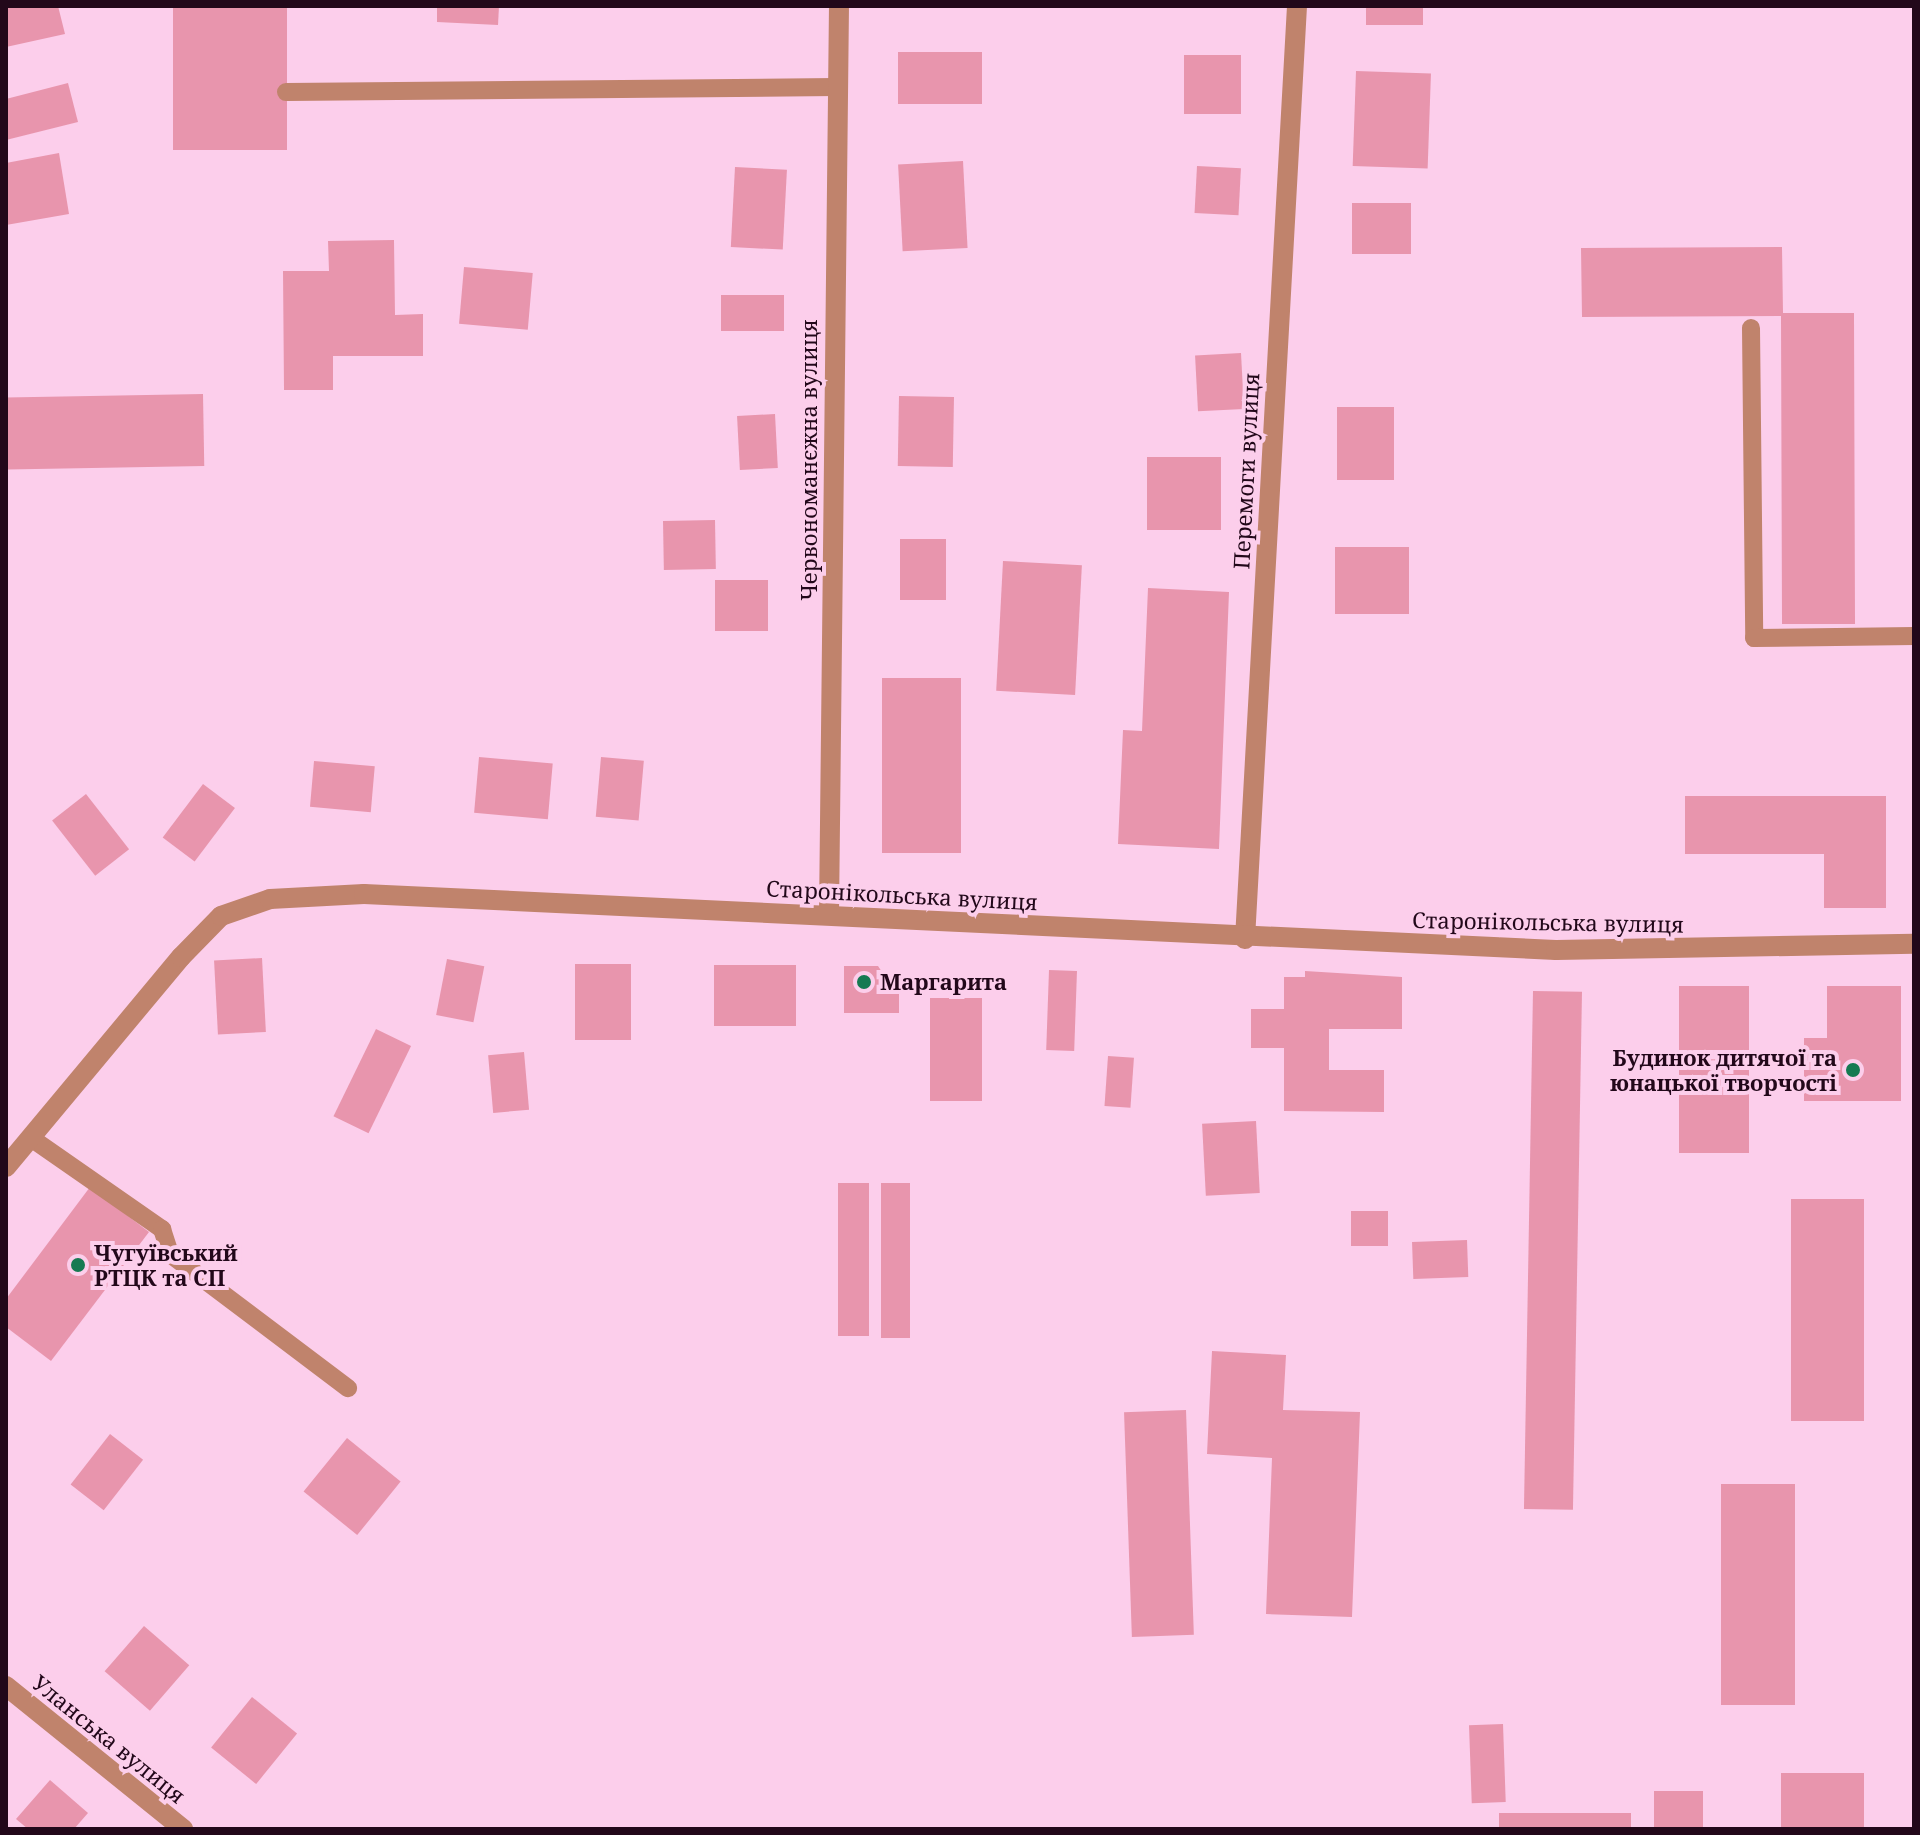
<!DOCTYPE html>
<html>
<head>
<meta charset="utf-8">
<style>
	body { margin:0 }
	#map { position:relative; width:1920px; height:1835px; overflow:hidden; background:#fcceeb; font-family:"Noto Serif",serif }
	div>[style] { position:absolute }
	[style*='--x'] { left:calc(var(--x)*1px); top:calc(var(--y)*1px); width:calc(var(--w)*1px); rotate:calc(var(--a)*1deg) }
	.building>* { inset:0; background:#e895ad; transform-origin:0 0 }
	.lane>* { height:18px; margin:-9px; padding:0 9px; transform-origin:9px; border-radius:9px; background:#c0836c }
	.street>* { height:20px; margin:-10px; padding:0 10px; transform-origin:10px; border-radius:10px; background:#c0836c }
	.dots>* { width:22px; height:22px; translate:-50% -50%; box-sizing:border-box; border:4px solid #fcceeb; border-radius:50% }
	span { translate:-50% -50%; white-space:nowrap; text-align:center; line-height:1.15; -webkit-text-stroke:8px #fcceeb; paint-order:stroke }
	.street-label { font-size:22px; color:#22081a }
	.poi-label { font-size:22px; color:#22081a; font-weight:700 }
	.left { translate:0 -50%; text-align:left }
	.right { translate:-100% -50%; text-align:right }
	.frame { position:absolute; inset:0; border:8px solid #22081a; pointer-events:none }
</style>
</head>
<body>
<div id="map">
	<div class="building">
		<i style="clip-path:polygon(6px 6px,58px 6px,65px 34px,6px 47px)"></i>
		<i style="left:173px;top:6px;width:114px;height:144px"></i>
		<i style="clip-path:polygon(437px 6px,499px 6px,498px 25px,437px 22px)"></i>
		<i style="left:1366px;top:6px;width:57px;height:19px"></i>
		<i style="left:898px;top:52px;width:84px;height:52px"></i>
		<i style="left:1184px;top:55px;width:57px;height:59px"></i>
		<i style="left:1356px;top:71px;width:75px;height:95px;rotate:2deg"></i>
		<i style="clip-path:polygon(68px 83px,78px 122px,6px 140px,6px 99px)"></i>
		<i style="clip-path:polygon(59px 153px,69px 214px,6px 225px,6px 163px)"></i>
		<i style="left:963px;top:161px;width:87px;height:65px;rotate:87deg"></i>
		<i style="left:1197px;top:166px;width:44px;height:47px;rotate:3deg"></i>
		<i style="left:735px;top:167px;width:52px;height:80px;rotate:3deg"></i>
		<i style="left:1352px;top:203px;width:59px;height:51px"></i>
		<i style="clip-path:polygon(394px 240px,395px 315px,423px 314px,423px 356px,333px 356px,333px 390px,284px 390px,283px 271px,329px 271px,328px 241px)"></i>
		<i style="clip-path:polygon(1782px 247px,1783px 313px,1854px 313px,1855px 624px,1782px 624px,1781px 316px,1582px 317px,1581px 248px)"></i>
		<i style="left:464px;top:267px;width:69px;height:57px;rotate:5deg"></i>
		<i style="left:721px;top:295px;width:63px;height:36px"></i>
		<i style="left:1241px;top:353px;width:56px;height:46px;rotate:87deg"></i>
		<i style="left:203px;top:394px;width:72px;height:197px;rotate:89deg"></i>
		<i style="left:899px;top:396px;width:55px;height:70px;rotate:1deg"></i>
		<i style="left:1337px;top:407px;width:57px;height:73px"></i>
		<i style="left:775px;top:414px;width:54px;height:38px;rotate:87deg"></i>
		<i style="left:1147px;top:457px;width:74px;height:73px"></i>
		<i style="left:715px;top:520px;width:49px;height:52px;rotate:89deg"></i>
		<i style="left:900px;top:539px;width:46px;height:61px"></i>
		<i style="left:1335px;top:547px;width:74px;height:67px"></i>
		<i style="left:1003px;top:561px;width:79px;height:130px;rotate:3deg"></i>
		<i style="left:715px;top:580px;width:53px;height:51px"></i>
		<i style="clip-path:polygon(1148px 588px,1229px 592px,1219px 849px,1118px 844px,1123px 730px,1142px 731px)"></i>
		<i style="left:882px;top:678px;width:79px;height:175px"></i>
		<i style="left:479px;top:757px;width:74px;height:56px;rotate:5deg"></i>
		<i style="left:601px;top:757px;width:43px;height:60px;rotate:5deg"></i>
		<i style="left:314px;top:761px;width:61px;height:46px;rotate:5deg"></i>
		<i style="left:203px;top:784px;width:40px;height:67px;rotate:37deg"></i>
		<i style="left:86px;top:794px;width:70px;height:43px;rotate:52deg"></i>
		<i style="clip-path:polygon(1685px 796px,1886px 796px,1886px 908px,1824px 908px,1824px 854px,1685px 854px)"></i>
		<i style="left:262px;top:958px;width:74px;height:48px;rotate:87deg"></i>
		<i style="left:447px;top:959px;width:38px;height:57px;rotate:11deg"></i>
		<i style="left:575px;top:964px;width:56px;height:76px"></i>
		<i style="left:714px;top:965px;width:82px;height:61px"></i>
		<i style="clip-path:polygon(844px 966px,878px 966px,886px 978px,899px 978px,899px 1013px,844px 1013px)"></i>
		<i style="left:1049px;top:970px;width:28px;height:80px;rotate:2deg"></i>
		<i style="clip-path:polygon(1305px 971px,1402px 977px,1402px 1029px,1329px 1029px,1329px 1070px,1384px 1070px,1384px 1112px,1284px 1111px,1284px 1048px,1251px 1048px,1251px 1009px,1284px 1009px,1284px 977px,1305px 977px)"></i>
		<i style="left:1679px;top:986px;width:70px;height:167px"></i>
		<i style="clip-path:polygon(1827px 986px,1901px 986px,1901px 1101px,1804px 1101px,1804px 1038px,1827px 1038px)"></i>
		<i style="left:1533px;top:991px;width:49px;height:518px;rotate:1deg"></i>
		<i style="left:930px;top:998px;width:52px;height:103px"></i>
		<i style="left:376px;top:1029px;width:39px;height:97px;rotate:26deg"></i>
		<i style="left:524px;top:1052px;width:58px;height:36px;rotate:85deg"></i>
		<i style="left:1108px;top:1056px;width:26px;height:50px;rotate:4deg"></i>
		<i style="left:1256px;top:1121px;width:72px;height:54px;rotate:87deg"></i>
		<i style="left:838px;top:1183px;width:31px;height:153px"></i>
		<i style="left:881px;top:1183px;width:29px;height:155px"></i>
		<i style="clip-path:polygon(90px 1187px,149px 1232px,51px 1361px,6px 1327px,6px 1299px)"></i>
		<i style="left:1864px;top:1199px;width:222px;height:73px;rotate:90deg"></i>
		<i style="left:1351px;top:1211px;width:37px;height:35px"></i>
		<i style="left:1467px;top:1240px;width:37px;height:55px;rotate:88deg"></i>
		<i style="clip-path:polygon(1212px 1351px,1286px 1355px,1283px 1410px,1360px 1412px,1352px 1617px,1266px 1614px,1272px 1458px,1207px 1454px)"></i>
		<i style="left:1186px;top:1410px;width:225px;height:62px;rotate:88deg"></i>
		<i style="left:110px;top:1434px;width:42px;height:64px;rotate:38deg"></i>
		<i style="left:347px;top:1438px;width:69px;height:69px;rotate:39deg"></i>
		<i style="left:1721px;top:1484px;width:74px;height:221px"></i>
		<i style="left:144px;top:1626px;width:60px;height:60px;rotate:41deg"></i>
		<i style="left:252px;top:1697px;width:58px;height:65px;rotate:39deg"></i>
		<i style="left:1503px;top:1724px;width:78px;height:34px;rotate:88deg"></i>
		<i style="left:1781px;top:1773px;width:83px;height:56px"></i>
		<i style="clip-path:polygon(50px 1780px,88px 1813px,74px 1829px,28px 1829px,16px 1819px)"></i>
		<i style="left:1654px;top:1791px;width:49px;height:38px"></i>
		<i style="left:1631px;top:1813px;width:16px;height:132px;rotate:90deg"></i>
	</div>
	<div class="lane">
		<i style="--x:286;--y:92;--w:550;--a:-0.52"></i>
		<i style="--x:1751;--y:328;--w:310;--a:89.4"></i>
		<i style="--x:1754;--y:638;--w:160;--a:-0.7"></i>
		<i style="--x:31;--y:1138;--w:160;--a:34.8"></i>
		<i style="--x:162;--y:1229;--w:26;--a:72"></i>
		<i style="--x:170;--y:1254;--w:223;--a:37"></i>
	</div>
	<div class="street">
		<i style="--x:829;--y:914;--w:908;--a:-89.37"></i>
		<i style="--x:1245;--y:939;--w:934;--a:-86.81"></i>
		<i style="--x:6;--y:1167;--w:273;--a:-50.2"></i>
		<i style="--x:181;--y:957;--w:57;--a:-45.7"></i>
		<i style="--x:221;--y:916;--w:52;--a:-19.1"></i>
		<i style="--x:270;--y:899;--w:94;--a:-3"></i>
		<i style="--x:364;--y:894;--w:1193;--a:2.69"></i>
		<i style="--x:1556;--y:950;--w:358;--a:-1"></i>
		<i style="--x:6;--y:1686;--w:228;--a:38.9"></i>
	</div>
	<div class="dots">
		<i style="left:864px;top:982px;background:#167a52"></i>
		<i style="left:1853px;top:1070px;background:#167a52"></i>
		<i style="left:78px;top:1265px;background:#167a52"></i>
	</div>
	<div class="street-label">
		<span style="left:809px;top:460px;rotate:-90deg">Червономанєжна вулиця</span>
		<span style="left:1246px;top:471px;rotate:-87deg">Перемоги вулиця</span>
		<span style="left:902px;top:895px;rotate:3deg">Старонікольська вулиця</span>
		<span style="left:1548px;top:922px;rotate:1deg">Старонікольська вулиця</span>
		<span style="left:109px;top:1739px;rotate:39deg">Уланська вулиця</span>
	</div>
	<div class="poi-label">
		<span class="left" style="left:880px;top:982px">Маргарита</span>
		<span class="right" style="left:1837px;top:1070px">Будинок дитячої та<br>юнацької творчості</span>
		<span class="left" style="left:94px;top:1265px">Чугуївський<br>РТЦК та СП</span>
	</div>
	<div class="frame"></div>
</div>
</body>
</html>
